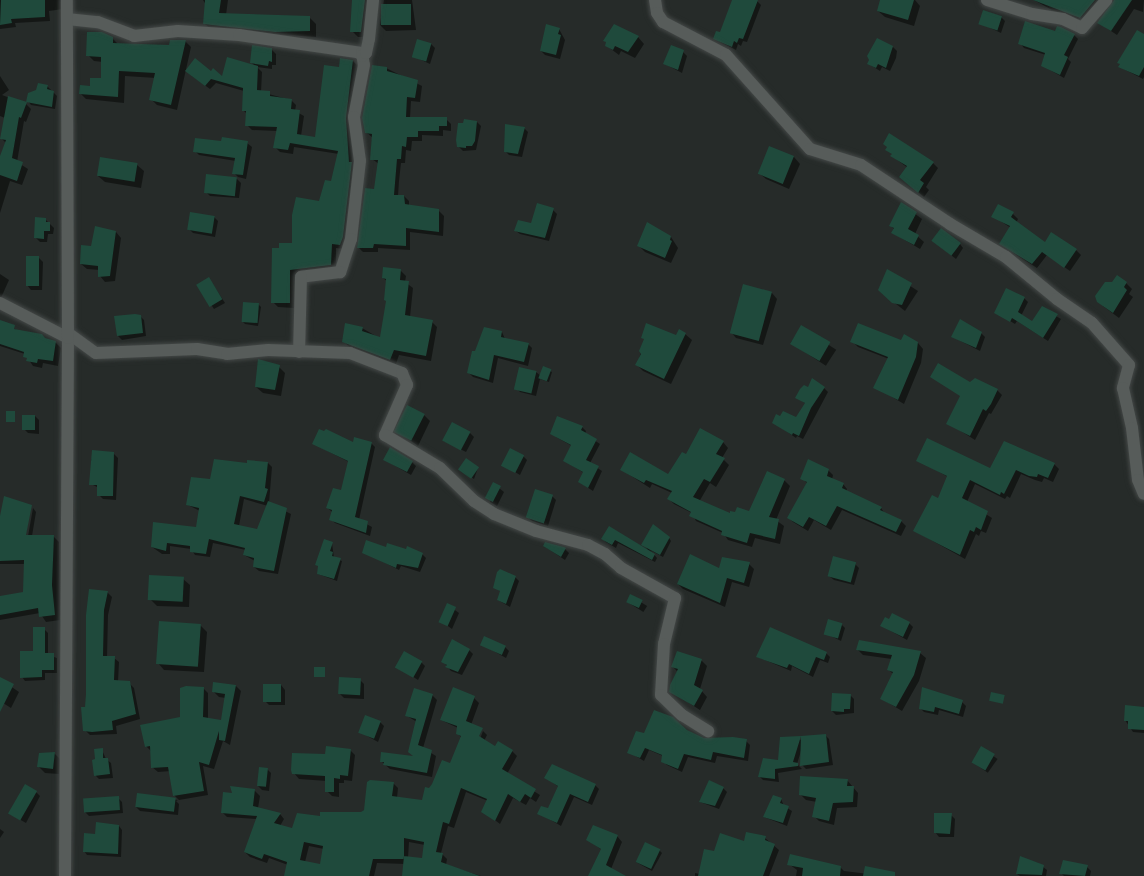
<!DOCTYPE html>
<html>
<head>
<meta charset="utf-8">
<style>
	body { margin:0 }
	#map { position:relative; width:1144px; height:876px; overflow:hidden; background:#262b29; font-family:Commissioner,sans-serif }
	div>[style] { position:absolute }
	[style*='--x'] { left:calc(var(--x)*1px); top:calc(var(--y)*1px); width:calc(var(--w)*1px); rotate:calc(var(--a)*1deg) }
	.shadow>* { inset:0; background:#0007; transform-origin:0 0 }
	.building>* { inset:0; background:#1f4a3c; transform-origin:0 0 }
	.roads { filter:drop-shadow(0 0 2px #444847) drop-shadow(0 0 2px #444847) }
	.street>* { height:12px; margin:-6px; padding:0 6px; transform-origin:6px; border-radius:6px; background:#575c5a }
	span { translate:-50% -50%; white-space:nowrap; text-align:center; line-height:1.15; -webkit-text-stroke:4.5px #262b29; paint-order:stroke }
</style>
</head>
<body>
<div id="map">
	<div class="shadow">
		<i style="clip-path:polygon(0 0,63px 0,63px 9px,49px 11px,50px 21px,15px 23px,16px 27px,0 29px)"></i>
		<i style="clip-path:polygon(203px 0,228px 0,226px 15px,309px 17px,316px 24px,316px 37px,212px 30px,205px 24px,206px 5px)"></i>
		<i style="clip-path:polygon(354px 0,370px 0,367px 37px,358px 37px,352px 31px)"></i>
		<i style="clip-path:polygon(384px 0,412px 0,416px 30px,386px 31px,380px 25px)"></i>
		<i style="clip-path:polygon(733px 0,756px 0,761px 5px,747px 42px,743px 41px,741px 46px,738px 44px,736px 50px,715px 39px,721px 34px)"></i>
		<i style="clip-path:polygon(882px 0,915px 0,920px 6px,914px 26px,885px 17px,878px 11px)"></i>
		<i style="clip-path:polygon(1034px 0,1104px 0,1085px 22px,1059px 14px)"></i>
		<i style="clip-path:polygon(1115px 0,1144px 0,1143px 12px,1134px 9px,1117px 35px,1099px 23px)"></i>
		<i style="clip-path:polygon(1001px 17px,1005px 21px,1001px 33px,980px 23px)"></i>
		<i style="clip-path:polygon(559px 29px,565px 40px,560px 59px,545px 55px,541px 51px)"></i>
		<i style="clip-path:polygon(1056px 33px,1074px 35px,1078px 39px,1068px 59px,1071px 62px,1064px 78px,1043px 66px,1046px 55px,1024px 48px,1020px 43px)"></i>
		<i style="clip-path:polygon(1144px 35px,1144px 77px,1143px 79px,1120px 67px)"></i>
		<i style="clip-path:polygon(638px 37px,644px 44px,635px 58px,621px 51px,619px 55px,607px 46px)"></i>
		<i style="clip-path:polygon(112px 38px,119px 45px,170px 46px,185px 41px,191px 47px,177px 110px,157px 105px,151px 99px,156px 78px,125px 76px,124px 103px,86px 99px,80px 93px,102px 80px,103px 62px,94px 61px,88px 55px)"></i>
		<i style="clip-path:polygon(431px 44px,435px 48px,430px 64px,413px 56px)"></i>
		<i style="clip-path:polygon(893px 47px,897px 51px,896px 58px,890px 71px,882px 67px,880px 71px,869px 64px)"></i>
		<i style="clip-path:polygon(272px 50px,276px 54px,276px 65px,272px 65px,272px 69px,257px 67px,262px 72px,261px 92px,291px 100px,296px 105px,295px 111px,304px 116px,301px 136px,316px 138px,340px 68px,353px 61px,358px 66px,350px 124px,353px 166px,345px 249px,336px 248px,336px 269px,295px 274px,294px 308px,278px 307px,273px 302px,281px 249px,293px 244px,320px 202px,332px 183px,339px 154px,294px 147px,293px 154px,280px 152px,275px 147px,277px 131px,252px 130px,247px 125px,247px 114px,243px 110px,244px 91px,216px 83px,210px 89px,192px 76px,211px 73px,223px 78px,255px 66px,252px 63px)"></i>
		<i style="clip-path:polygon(683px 52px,687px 56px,682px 73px,665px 64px)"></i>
		<i style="clip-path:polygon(386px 68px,422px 86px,420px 102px,411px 101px,410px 118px,446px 119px,451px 124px,451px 131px,443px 130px,443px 136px,422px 135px,422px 141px,412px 141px,411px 151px,406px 150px,405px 163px,401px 163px,399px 181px,398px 196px,404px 196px,409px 201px,409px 206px,439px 211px,444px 216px,443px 236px,410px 232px,410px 250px,378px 248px,378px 252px,363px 252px,358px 247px,375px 191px,379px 164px,372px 159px,373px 138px,366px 132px)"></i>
		<i style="clip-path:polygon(0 76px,9px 90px,2px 95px,26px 104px,31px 109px,26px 122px,24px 121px,17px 162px,28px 169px,22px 185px,10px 181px,0 213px,0 161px,6px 143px,2px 139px,5px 118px,0 116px)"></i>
		<i style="clip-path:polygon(47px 86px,57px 96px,55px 109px,31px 105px,28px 101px)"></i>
		<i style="clip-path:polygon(477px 122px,481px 126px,476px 150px,463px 151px,459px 147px)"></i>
		<i style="clip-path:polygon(524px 128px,528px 132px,522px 157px,509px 155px,505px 151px)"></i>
		<i style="clip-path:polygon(247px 143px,252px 147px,246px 179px,238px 177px,234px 173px,236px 161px,199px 155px,195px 151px)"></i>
		<i style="clip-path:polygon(770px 148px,794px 157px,800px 164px,789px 189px,766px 179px,759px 173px)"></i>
		<i style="clip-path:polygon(892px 156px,933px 163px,938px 168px,926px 187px,929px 190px,924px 197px,911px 186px,908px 168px)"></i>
		<i style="clip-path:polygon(137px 165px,144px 171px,141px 188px,105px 182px,98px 176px)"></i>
		<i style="clip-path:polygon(237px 179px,241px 183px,239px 198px,210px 196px,206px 192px)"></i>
		<i style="clip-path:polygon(902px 204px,922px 219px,915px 234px,924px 242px,920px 249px,893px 233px,895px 230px,891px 226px)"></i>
		<i style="clip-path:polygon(998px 206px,1013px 214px,1018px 219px,1016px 223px,1045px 244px,1052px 234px,1076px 250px,1081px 255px,1070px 271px,1047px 255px,1037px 268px,1006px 248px,1011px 228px,993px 216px)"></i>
		<i style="clip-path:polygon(553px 210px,557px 214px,549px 241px,520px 234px,516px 231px,532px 225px)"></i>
		<i style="clip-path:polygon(214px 217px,218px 221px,215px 237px,193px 233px,189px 229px)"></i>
		<i style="clip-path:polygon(45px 219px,54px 228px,53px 234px,48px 234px,47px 242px,40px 242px,36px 238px)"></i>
		<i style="clip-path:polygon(116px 232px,121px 238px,115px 281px,105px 282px,100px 276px,100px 270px,87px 269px,81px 264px,92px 248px)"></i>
		<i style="clip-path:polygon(671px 237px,678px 248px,671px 263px,645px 252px,638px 245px)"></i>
		<i style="clip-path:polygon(937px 244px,960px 244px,963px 248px,956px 259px)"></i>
		<i style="clip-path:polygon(39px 258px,43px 262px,42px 290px,31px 290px,27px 285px)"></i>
		<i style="clip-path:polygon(401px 271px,406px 276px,405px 282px,413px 288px,410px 317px,432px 322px,437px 327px,431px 361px,399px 355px,396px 364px,349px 347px,344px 341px,362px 328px,381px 339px,388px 302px,387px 281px,383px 278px)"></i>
		<i style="clip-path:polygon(887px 271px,918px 291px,905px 311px,886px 296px)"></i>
		<i style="clip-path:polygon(0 274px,9px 280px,0 300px)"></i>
		<i style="clip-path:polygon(212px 283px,225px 303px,214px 309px,198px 285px)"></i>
		<i style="clip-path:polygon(1126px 283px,1132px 289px,1129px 294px,1133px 297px,1119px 318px,1103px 306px)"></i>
		<i style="clip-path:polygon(744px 285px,772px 293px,777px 299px,763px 345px,736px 338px,731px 332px)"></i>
		<i style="clip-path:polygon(1024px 298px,1028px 302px,1021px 316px,1033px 323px,1042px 308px,1061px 319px,1048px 341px,1017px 321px,1015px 324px,995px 312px)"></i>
		<i style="clip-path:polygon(258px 304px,261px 307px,258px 326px,245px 324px,242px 321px)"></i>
		<i style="clip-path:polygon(140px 316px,144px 320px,146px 336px,122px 340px,118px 336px)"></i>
		<i style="clip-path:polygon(0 321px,20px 332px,56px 343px,61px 348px,58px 366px,43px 363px,42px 368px,33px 366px,25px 354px,0 346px)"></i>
		<i style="left:801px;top:327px;width:42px;height:19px;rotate:33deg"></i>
		<i style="clip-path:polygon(502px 332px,505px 339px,528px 344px,532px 348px,528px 366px,498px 358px,493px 383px,473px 377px,469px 373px)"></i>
		<i style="clip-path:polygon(981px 333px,985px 337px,980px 351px,953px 337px)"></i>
		<i style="clip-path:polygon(685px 334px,692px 340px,671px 384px,643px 371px,637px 365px,645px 340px)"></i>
		<i style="clip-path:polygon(852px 341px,918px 343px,923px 349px,921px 363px,904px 404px,875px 387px,889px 359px,858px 347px)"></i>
		<i style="clip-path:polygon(279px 367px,285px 373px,281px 396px,263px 393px,256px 387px)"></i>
		<i style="clip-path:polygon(544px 368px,552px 372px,549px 382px,540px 379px,536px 396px,520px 392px,516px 388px,536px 372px,541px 376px)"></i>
		<i style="clip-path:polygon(970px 384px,997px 390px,1002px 395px,991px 414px,989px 413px,975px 440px,948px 423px)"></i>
		<i style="clip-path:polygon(824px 388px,828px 392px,803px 439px,797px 436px,796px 438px,773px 422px,796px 419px,806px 404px,797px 397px)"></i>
		<i style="clip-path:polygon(424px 415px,430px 421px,418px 446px,397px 431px)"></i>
		<i style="clip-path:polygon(35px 416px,39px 420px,39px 434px,28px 433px,24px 429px)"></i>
		<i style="clip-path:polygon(582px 427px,586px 431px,585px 434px,600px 444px,590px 463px,602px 471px,593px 491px,579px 482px,584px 473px,565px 461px,572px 446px,556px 437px)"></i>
		<i style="clip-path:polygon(470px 433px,474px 437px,466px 452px,444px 441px)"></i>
		<i style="clip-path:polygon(723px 442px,728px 448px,722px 458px,729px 465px,716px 487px,710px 483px,699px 502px,731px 515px,750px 513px,784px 480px,790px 486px,776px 520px,784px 526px,780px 544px,755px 538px,752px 547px,728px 540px,723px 533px,696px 521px,692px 513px,674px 504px,669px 499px,672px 493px,652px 484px,650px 488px,622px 470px,668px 476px,686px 456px)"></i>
		<i style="clip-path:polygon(371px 443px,375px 447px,359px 520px,372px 527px,370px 536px,335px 523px,331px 519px,333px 513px,328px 508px,342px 492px,349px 462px,314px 444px)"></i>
		<i style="clip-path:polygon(114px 454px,118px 458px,116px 500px,103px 499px,99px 495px,99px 488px,91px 484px,91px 459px)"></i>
		<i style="clip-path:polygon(523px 456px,527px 460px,520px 475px,503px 465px)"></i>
		<i style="clip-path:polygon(385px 460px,412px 462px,416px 466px,411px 475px)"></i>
		<i style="clip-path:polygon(918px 460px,991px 470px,1054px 464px,1059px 469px,1053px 482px,1044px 478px,1042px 482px,1035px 480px,1021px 474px,1010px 498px,1007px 496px,1005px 499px,975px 484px,967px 502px,992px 518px,986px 533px,981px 531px,979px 536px,976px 534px,965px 559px,915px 531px,939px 500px,948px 477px)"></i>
		<i style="clip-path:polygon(evenodd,268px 463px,272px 467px,269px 503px,291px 514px,278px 574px,259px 571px,254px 567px,255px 561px,244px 555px,246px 550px,213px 543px,210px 557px,195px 555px,191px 549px,170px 546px,170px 554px,162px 554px,152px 547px,197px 528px,200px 511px,188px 505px,212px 481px,248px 465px,268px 463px,244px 499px,268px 506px,258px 531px,239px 526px,244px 499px)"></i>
		<i style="clip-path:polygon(478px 468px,474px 479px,460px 469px)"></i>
		<i style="clip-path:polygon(828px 470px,833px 475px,832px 480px,843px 484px,847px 489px,846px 492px,881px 508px,885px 514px,901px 521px,906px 526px,901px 536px,842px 510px,831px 530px,814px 520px,808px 531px,793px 522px,789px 518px,807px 483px,802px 478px)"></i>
		<i style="clip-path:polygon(494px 484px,504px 492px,497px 506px,490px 502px)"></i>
		<i style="clip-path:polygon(552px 496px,556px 500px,548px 526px,532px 521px,528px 517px)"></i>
		<i style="clip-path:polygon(31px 507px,24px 542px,27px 542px,33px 508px,36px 512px,32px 536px,53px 536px,59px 542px,60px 620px,46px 622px,40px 613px,0 620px,0 598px,24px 593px,25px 564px,0 564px,0 523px)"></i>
		<i style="clip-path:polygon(609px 528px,648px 550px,643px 544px,669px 538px,671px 541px,663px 557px,650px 550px,657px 558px,655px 562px,618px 543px,616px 548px,606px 542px,603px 539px)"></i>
		<i style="clip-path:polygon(332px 543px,334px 558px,342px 561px,337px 581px,318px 574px)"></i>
		<i style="clip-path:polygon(544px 546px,565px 549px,569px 553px,565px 560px)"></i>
		<i style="clip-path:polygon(387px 549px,422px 554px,426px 558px,420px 572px,401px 566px,399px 570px,364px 552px)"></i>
		<i style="clip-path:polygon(749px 564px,754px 569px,749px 587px,732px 582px,725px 607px,683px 589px,678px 584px)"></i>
		<i style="clip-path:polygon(855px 564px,859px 568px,854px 585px,834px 580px,829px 576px)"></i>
		<i style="clip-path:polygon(515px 577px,519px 581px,510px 607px,498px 600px,501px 592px,495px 587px)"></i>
		<i style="clip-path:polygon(183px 579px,190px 585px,189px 607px,157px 606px,150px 599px)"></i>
		<i style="clip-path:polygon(107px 592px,112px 597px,108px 615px,107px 658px,114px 658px,119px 662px,118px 682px,129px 683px,134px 688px,140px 719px,116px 726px,117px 734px,90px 735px,85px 730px,87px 694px)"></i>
		<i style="left:631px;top:596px;width:19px;height:7px;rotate:32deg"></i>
		<i style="clip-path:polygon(448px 605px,459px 613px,452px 629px,441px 621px)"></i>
		<i style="clip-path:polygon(909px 623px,913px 627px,907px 640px,882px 626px)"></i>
		<i style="clip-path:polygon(841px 624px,845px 628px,841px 641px,825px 633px)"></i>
		<i style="clip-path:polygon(200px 625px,207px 632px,204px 672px,164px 670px,158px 663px)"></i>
		<i style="clip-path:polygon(44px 629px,48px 633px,48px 655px,57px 658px,57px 673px,45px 673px,45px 680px,25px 681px,22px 677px)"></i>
		<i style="clip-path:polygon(483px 645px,505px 647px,509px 651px,506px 658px)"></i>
		<i style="clip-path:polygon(469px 650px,473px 654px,462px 675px,451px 671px,443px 661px)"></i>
		<i style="clip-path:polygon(858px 650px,920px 653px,926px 658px,919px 681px,902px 711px,882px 699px,894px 675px,889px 670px,892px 659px,863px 655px)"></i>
		<i style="clip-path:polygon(678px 653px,702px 661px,707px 666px,700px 689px,707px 697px,700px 710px,671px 691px,678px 672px,673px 667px)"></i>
		<i style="clip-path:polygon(826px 653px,830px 657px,828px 663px,820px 660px,813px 677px,792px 666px,791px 671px,758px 657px)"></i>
		<i style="clip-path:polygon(421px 662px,425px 666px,418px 680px,398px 667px)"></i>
		<i style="clip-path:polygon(0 679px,19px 692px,11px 708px,3px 703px,0 708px)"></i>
		<i style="clip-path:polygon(360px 680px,364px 684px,364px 699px,344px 698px,340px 694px)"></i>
		<i style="clip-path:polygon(281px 685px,285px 690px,285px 705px,269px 705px,265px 701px)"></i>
		<i style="clip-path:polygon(236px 686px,241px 691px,230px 745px,223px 741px,214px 769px,203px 766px,208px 795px,179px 800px,174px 795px,171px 771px,158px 772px,152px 767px,151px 751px,146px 746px,181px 719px,203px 688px,208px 693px,208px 719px,223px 722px,226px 698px,219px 697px,214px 692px)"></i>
		<i style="clip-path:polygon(432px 695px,437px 700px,423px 748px,436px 756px,432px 777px,390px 769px,381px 761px,415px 757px,417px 722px,407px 716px)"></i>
		<i style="clip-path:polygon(850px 695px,854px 699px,854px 713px,836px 715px,832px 711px)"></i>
		<i style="clip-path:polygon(evenodd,474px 698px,479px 703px,471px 725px,475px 742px,478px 744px,483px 731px,487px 735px,484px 741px,496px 748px,499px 743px,512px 751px,517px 756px,507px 774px,540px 795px,536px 802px,530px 798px,526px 805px,513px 798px,500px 824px,483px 811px,488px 801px,466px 792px,454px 828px,448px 826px,441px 853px,447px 859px,446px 865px,481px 876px,404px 876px,405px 864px,377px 863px,374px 876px,286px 876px,288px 865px,269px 858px,267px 863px,250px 857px,245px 852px,257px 819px,227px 817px,222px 812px,234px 794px,255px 791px,260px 796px,258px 808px,280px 814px,284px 819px,280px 826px,293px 830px,321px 818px,361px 813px,393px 783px,398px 788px,397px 798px,423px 802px,451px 765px,462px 738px,458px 734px,458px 728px,441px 720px,474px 698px,409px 842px,425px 845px,423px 860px,408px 858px,409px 842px,474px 698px,309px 846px,324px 849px,321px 865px,305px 862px,309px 846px)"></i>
		<i style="clip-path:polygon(962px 702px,966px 706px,963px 717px,939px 710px,938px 715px,924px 712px,920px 708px)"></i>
		<i style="clip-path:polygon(1144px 708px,1144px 733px,1133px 732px,1125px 720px)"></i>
		<i style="clip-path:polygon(380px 722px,384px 726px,378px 742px,360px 732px)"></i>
		<i style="clip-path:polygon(686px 731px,704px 740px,746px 741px,750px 745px,748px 761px,717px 756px,715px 763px,688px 757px,682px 772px,667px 765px,663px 761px,663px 756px,649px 750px,644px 761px,629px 752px,645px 735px)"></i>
		<i style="clip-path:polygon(825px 735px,829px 739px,833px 765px,806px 769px,802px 765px,801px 751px,797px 764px,802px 769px,778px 773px,779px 782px,763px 780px,759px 776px,779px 762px,782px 738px,803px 740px)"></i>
		<i style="left:982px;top:748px;width:19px;height:17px;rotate:35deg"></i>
		<i style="clip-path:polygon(102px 750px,106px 759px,111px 763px,113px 778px,99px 779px,96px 776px)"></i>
		<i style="clip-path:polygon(350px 750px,355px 755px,352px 781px,344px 780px,344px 783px,339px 783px,339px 797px,332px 796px,327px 791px,327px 781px,299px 779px,294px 773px)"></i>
		<i style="clip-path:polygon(54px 753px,61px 760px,59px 774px,45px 773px,38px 766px)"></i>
		<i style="clip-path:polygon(267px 769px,271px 773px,269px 791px,262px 790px,258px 786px)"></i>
		<i style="clip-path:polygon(546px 778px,595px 785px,599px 789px,592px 805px,574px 797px,561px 826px,539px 813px,549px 810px,559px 787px)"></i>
		<i style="clip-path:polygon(847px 780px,858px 793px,857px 807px,837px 808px,834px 825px,819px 821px,814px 816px,817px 802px,806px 800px,801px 795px)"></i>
		<i style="clip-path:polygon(723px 788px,727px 792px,719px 809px,700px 802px)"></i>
		<i style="clip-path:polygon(36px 792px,40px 796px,26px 823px,10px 814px)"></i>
		<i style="clip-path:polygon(138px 795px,178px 800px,176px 801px,179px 804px,178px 815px,140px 811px,136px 807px)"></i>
		<i style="clip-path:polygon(118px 798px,122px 802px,123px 813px,89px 816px,85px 812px)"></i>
		<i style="clip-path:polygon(781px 799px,784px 806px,792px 811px,787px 826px,764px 817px)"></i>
		<i style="clip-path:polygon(951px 815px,955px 819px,954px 837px,939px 837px,935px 832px)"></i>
		<i style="clip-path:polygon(119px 826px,122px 830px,121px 857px,87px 855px,84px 851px,96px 836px)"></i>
		<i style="clip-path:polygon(0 829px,4px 832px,0 838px)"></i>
		<i style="clip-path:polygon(617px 836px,622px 842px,611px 869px,622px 876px,589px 876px,602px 850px,588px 840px)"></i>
		<i style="clip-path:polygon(765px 838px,779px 850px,769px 876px,695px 876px,695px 873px,700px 874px,715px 852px)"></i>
		<i style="clip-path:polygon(659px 850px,662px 853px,652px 871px,636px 862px)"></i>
		<i style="clip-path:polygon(1021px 858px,1038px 863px,1047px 870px,1046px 876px,1020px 876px,1017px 874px)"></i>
		<i style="clip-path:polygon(789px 864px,840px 867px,844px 871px,886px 876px,796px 876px,797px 870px)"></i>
		<i style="clip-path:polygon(1087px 867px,1091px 871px,1090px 876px,1064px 876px,1061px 873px)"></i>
	</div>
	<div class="building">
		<i style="clip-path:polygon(1px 0,45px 0,45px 17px,11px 19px,12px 23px,0 25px)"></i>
		<i style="clip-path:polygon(205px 0,221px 0,219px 13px,310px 16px,310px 31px,275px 32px,203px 24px)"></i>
		<i style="clip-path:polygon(352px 0,365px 0,361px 32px,350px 32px)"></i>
		<i style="clip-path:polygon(732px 0,758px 0,743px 39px,739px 38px,737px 43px,734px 41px,732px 47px,713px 39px,716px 31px,720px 32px)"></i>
		<i style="clip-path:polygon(880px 0,914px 0,908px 20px,877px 11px)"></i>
		<i style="clip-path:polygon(1033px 0,1095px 0,1080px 18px)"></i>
		<i style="clip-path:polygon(1114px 0,1132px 0,1111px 31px,1097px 23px)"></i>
		<i style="left:411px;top:4px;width:21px;height:30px;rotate:90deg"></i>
		<i style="left:983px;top:10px;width:20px;height:15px;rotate:18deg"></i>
		<i style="clip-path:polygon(1025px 21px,1055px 31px,1057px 26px,1061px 27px,1075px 34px,1064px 55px,1068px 57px,1060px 75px,1041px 66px,1045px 53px,1018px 44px)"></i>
		<i style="clip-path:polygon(546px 24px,560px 28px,558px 34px,561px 35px,556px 55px,540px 51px)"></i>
		<i style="clip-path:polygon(614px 24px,639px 36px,628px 52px,615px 46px,613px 50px,605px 46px,606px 42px,603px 41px)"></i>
		<i style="clip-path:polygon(1137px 30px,1144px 34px,1144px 67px,1139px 76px,1118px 67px,1120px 64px,1117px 63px)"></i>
		<i style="clip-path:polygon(87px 32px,102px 32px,113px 37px,113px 43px,169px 45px,170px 40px,186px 40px,171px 105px,149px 100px,155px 73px,119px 71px,118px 97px,79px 94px,80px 85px,90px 86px,90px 78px,101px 78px,101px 57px,86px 56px)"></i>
		<i style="clip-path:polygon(877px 38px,893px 46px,886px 68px,878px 64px,876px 68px,867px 64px,869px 60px,867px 56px)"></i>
		<i style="left:417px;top:39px;width:15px;height:19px;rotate:16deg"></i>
		<i style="clip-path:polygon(252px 45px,272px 48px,272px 62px,269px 61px,268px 66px,250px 63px)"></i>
		<i style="clip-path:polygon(671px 45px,684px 50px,678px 70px,663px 64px)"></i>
		<i style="clip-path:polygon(227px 57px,258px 66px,257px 90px,270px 91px,270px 96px,292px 99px,291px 109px,300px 110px,297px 134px,315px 137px,324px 65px,339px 67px,340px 58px,353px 60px,346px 118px,349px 162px,352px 162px,343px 237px,340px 245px,332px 244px,331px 265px,290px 270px,290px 303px,271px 303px,272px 248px,279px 248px,279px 243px,292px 243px,292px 215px,296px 197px,319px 201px,325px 180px,331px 181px,338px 151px,290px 143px,288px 150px,273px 148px,277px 127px,245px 126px,246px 111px,242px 111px,243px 88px,211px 79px,205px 86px,185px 71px,195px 58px,211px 71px,213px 68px,222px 76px)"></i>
		<i style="clip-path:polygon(372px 65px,387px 67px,387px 71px,418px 80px,415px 98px,407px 97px,406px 117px,447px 117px,447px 126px,439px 126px,439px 131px,418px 131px,418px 137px,407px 137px,406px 147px,402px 146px,401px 159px,397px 159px,394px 195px,404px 195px,405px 204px,439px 209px,439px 232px,406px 228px,406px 246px,374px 244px,373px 248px,357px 248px,365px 188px,374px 189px,378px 160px,370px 160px,372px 134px,365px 133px,362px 118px)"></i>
		<i style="clip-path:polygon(38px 83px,48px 85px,47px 89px,54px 91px,52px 107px,26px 102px,28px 93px,36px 90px)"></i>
		<i style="clip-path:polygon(8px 96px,27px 102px,21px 118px,19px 117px,12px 158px,23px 162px,17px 181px,0 175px,0 156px,6px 140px,0 139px)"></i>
		<i style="clip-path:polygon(464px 119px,477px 121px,475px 141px,472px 146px,466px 146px,466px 148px,457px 147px,456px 140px,458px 123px,463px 123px)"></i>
		<i style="clip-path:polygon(505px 124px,525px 127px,518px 154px,504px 152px)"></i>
		<i style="clip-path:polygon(889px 133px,934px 162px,920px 180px,924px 183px,918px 193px,899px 177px,907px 166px,890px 156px,892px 154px,885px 150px,887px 147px,883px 144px)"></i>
		<i style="clip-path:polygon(222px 137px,248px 141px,243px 175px,232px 174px,235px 158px,193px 152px,195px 138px,221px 141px)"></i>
		<i style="left:769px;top:146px;width:27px;height:30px;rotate:22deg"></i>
		<i style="left:100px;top:157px;width:38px;height:19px;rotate:9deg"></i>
		<i style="left:206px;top:174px;width:31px;height:19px;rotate:6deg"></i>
		<i style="clip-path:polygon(901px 202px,917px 212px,908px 229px,919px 235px,914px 245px,891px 233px,894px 228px,889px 226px)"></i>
		<i style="clip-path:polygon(537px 203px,554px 208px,545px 238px,514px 231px,518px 220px,531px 223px)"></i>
		<i style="clip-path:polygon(998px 204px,1014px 212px,1011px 217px,1045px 242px,1051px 232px,1077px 249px,1064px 268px,1042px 252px,1032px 264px,999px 244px,1010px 226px,991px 217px)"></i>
		<i style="left:190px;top:212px;width:25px;height:18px;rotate:9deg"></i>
		<i style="clip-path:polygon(35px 217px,46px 218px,46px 222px,50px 222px,50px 231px,44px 231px,44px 239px,34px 238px)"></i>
		<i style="clip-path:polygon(647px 222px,671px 236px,670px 240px,672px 241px,665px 258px,637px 246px)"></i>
		<i style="clip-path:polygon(95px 226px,116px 231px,110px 276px,98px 277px,98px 266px,80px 264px,81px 245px,91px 246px)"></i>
		<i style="left:941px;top:228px;width:25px;height:16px;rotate:37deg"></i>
		<i style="left:26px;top:256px;width:13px;height:30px"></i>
		<i style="clip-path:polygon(383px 267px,401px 269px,400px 280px,409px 281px,405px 315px,433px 320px,426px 356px,394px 350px,390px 360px,342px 342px,345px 323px,363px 327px,362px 331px,380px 337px,386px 301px,384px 300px,386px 279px,382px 278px)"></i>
		<i style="clip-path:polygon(887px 269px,912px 283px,902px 305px,892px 303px,878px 290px)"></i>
		<i style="clip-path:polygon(1117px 275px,1127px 282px,1124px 287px,1127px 290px,1113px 313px,1097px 302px,1095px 296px,1105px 282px,1112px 282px)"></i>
		<i style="left:209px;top:277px;width:26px;height:15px;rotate:59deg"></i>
		<i style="left:743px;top:284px;width:30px;height:51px;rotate:15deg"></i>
		<i style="clip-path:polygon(1006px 288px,1025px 297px,1018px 312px,1032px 321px,1042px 306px,1058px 314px,1043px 338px,1012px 318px,1010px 322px,994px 313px)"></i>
		<i style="left:243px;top:302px;width:16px;height:20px;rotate:4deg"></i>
		<i style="clip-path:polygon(135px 314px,141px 315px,143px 333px,117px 336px,114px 316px)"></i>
		<i style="clip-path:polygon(960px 319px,982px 332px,976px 348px,951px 337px)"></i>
		<i style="clip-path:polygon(0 320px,15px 325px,14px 329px,42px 334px,45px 338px,56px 341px,53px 361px,38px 359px,37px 363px,26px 361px,27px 358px,23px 357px,24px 352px,0 344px)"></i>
		<i style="clip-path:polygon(646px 323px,676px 335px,679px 329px,686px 333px,664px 379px,635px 365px,641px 354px,639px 351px,644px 339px,641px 338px)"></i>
		<i style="clip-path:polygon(858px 323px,901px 340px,904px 334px,918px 342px,916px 357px,898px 400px,873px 388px,888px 357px,850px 342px)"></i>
		<i style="left:801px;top:325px;width:34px;height:22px;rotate:30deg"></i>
		<i style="clip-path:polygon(484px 327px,502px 331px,501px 337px,529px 343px,524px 362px,494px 355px,489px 380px,467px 373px,472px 351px,475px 351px)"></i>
		<i style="clip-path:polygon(258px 359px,280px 365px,275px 390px,255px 387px)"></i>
		<i style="clip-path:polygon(938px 363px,970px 382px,975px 378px,998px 389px,991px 404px,986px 411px,983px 409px,970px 436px,946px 424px,960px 396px,930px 377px)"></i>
		<i style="left:543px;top:366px;width:9px;height:13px;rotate:21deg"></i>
		<i style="left:519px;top:367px;width:18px;height:23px;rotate:13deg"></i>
		<i style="clip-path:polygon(812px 378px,825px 387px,811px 408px,799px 436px,793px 433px,792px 435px,772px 423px,776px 414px,780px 416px,783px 411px,796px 417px,805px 403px,795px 398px,800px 389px,804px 385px,808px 387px)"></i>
		<i style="left:407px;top:405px;width:20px;height:30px;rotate:27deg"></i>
		<i style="left:6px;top:411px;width:9px;height:11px"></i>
		<i style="left:22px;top:415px;width:13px;height:15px"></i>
		<i style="clip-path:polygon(557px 416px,583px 426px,581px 430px,597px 439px,586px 460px,599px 466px,588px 488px,578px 482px,583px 472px,563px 461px,571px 445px,550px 434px)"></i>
		<i style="left:452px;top:422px;width:21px;height:21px;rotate:28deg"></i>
		<i style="clip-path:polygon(700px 428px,724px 441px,716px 454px,725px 458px,710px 482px,704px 479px,693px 497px,730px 513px,730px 511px,735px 512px,737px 507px,749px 511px,767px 471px,785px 479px,769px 517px,779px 519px,775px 539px,750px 533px,747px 543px,721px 535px,722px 531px,689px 516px,691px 512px,667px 499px,672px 491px,646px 480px,644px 483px,620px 470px,630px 452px,668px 474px,682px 452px,686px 454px)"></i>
		<i style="clip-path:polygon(319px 429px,324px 431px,326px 429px,353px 442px,354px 437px,372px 442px,355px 517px,368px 521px,366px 533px,329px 520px,332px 510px,326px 508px,333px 488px,341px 490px,348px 461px,312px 444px)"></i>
		<i style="clip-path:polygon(927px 438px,990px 468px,1004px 441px,1055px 463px,1048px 478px,1038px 474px,1037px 477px,1029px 476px,1016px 470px,1004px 494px,1001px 492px,1000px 495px,970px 480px,962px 498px,988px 511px,981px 530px,976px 527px,974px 532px,970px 530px,960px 555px,913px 531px,932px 495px,938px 498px,947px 476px,916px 461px)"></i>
		<i style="clip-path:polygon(390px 447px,413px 461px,407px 472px,383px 460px)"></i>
		<i style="left:510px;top:448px;width:16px;height:20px;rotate:27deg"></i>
		<i style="clip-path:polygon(92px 450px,114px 452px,113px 496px,97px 496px,97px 485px,89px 485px)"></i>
		<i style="left:466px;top:458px;width:16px;height:14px;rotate:35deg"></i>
		<i style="clip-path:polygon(214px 459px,247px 463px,247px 460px,268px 462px,265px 488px,268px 489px,264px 502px,240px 496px,234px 524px,257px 529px,268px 501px,287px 508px,274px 571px,253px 567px,254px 558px,243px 555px,245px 548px,209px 539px,206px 554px,190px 552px,190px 546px,167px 543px,166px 551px,151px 547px,153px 522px,196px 527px,199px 508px,186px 505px,191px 477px,210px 479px)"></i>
		<i style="clip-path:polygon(808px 459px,829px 469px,827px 476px,844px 483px,842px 488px,882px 507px,880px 510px,902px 520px,896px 532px,837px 506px,826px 526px,809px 517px,803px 527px,787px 518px,807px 482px,800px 479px)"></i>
		<i style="left:493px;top:482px;width:9px;height:18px;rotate:27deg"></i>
		<i style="left:535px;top:489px;width:19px;height:30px;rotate:18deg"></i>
		<i style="clip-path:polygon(4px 496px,32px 505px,26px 535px,54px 535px,52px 585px,55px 615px,39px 617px,38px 608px,0 615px,0 596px,23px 592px,24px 560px,0 561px,0 516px)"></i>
		<i style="clip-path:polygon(653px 524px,670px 537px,660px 555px,641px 545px)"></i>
		<i style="clip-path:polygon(609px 526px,655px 554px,652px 560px,615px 540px,612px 545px,601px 539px)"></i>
		<i style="clip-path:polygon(324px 539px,333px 542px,330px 551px,333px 552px,332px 556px,341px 558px,334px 579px,317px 574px,318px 566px,315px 565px)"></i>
		<i style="clip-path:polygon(366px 540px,386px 547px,387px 543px,406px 549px,407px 546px,423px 553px,418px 568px,397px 564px,396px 568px,362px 553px)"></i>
		<i style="clip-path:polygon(545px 542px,564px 547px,566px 548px,561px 557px,543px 546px)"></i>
		<i style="clip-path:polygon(690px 554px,719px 568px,722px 557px,750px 562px,744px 583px,727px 578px,720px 603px,677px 584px)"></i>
		<i style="left:833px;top:556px;width:24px;height:21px;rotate:15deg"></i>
		<i style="clip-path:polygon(500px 569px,516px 576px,506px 604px,497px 600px,500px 591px,493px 588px,497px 572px)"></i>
		<i style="left:149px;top:575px;width:35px;height:25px;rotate:3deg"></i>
		<i style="clip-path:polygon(89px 589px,108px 591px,104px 610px,103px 656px,115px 656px,114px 680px,130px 681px,136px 714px,112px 721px,113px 730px,92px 732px,83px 731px,81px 707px,85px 707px,86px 694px,86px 615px)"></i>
		<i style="left:630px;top:594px;width:14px;height:9px;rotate:25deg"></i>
		<i style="left:447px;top:603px;width:10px;height:21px;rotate:24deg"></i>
		<i style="clip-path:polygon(892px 613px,910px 622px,903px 637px,880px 626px,885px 617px,889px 619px)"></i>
		<i style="left:828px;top:619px;width:15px;height:16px;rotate:16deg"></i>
		<i style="left:159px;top:621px;width:42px;height:43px;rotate:4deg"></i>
		<i style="clip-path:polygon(33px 627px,45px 627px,45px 653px,54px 653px,54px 670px,42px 670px,42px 677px,20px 678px,20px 651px,33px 651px)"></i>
		<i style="clip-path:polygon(770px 627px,827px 652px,824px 660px,816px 657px,809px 674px,789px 664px,787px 668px,756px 657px)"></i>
		<i style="left:484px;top:636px;width:24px;height:10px;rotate:24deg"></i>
		<i style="clip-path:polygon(452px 639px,470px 649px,458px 672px,445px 667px,447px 665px,441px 662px)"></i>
		<i style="clip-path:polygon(859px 640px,921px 651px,914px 675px,896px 707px,880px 699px,893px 672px,887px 670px,892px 655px,856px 650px)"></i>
		<i style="left:404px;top:651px;width:21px;height:19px;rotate:29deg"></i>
		<i style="clip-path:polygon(677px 651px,702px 659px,694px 685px,703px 690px,694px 706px,669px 692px,670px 685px,678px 669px,671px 667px)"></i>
		<i style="left:314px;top:667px;width:11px;height:10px"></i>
		<i style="clip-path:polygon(0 677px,14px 684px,0 712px)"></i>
		<i style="left:339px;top:677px;width:22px;height:17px;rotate:3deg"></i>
		<i style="clip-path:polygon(213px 682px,236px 685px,225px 741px,219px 740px,219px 731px,209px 765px,199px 762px,204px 791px,173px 796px,168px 767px,151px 768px,150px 746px,145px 747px,140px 725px,180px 717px,180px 688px,186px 686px,204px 687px,203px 717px,221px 720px,225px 694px,212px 692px)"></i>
		<i style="left:263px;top:684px;width:18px;height:18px"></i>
		<i style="clip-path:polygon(evenodd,453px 687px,475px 696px,466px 721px,483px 728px,479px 736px,495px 746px,498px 741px,513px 750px,502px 769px,536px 789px,531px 798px,525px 794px,520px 802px,508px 794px,495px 821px,481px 812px,487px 799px,461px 788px,449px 824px,443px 822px,436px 852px,443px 853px,441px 862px,480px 876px,402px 876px,404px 856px,422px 858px,424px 842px,404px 838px,404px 859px,373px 859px,369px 876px,284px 876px,287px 862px,264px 854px,262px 859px,244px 852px,257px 816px,221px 813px,223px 792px,232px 793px,230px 786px,255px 789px,253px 806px,281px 813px,274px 823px,292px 828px,297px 813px,320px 816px,320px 812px,361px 812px,364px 810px,367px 782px,370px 780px,394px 782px,392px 796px,422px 800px,425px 787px,429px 788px,432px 784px,442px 760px,450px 763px,461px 736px,456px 734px,457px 726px,440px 720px,453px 687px,304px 842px,323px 846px,320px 864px,300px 860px,304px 842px)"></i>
		<i style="clip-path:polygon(922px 687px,963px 700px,959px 714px,935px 707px,934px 712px,919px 709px)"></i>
		<i style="clip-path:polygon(414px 688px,433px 694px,418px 745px,432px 750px,427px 773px,383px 765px,384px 762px,380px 762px,381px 752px,413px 756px,408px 752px,416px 719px,405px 716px)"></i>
		<i style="left:991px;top:692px;width:14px;height:9px;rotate:12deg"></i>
		<i style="clip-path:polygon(832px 693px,851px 694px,850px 709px,844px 709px,844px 712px,831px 711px)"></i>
		<i style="clip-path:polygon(1125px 705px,1144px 707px,1144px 730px,1128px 729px,1128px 721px,1124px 721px)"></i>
		<i style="clip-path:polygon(654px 710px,673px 717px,687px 730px,704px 738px,733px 737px,747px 739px,744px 758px,713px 752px,711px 760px,684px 754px,678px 769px,661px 762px,662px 755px,645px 748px,640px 758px,627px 753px,636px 731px,644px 733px)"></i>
		<i style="left:365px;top:715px;width:17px;height:19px;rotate:21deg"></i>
		<i style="clip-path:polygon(826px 734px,829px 762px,800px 766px,801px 736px)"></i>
		<i style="clip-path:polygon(801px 736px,793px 762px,798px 763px,798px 766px,775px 769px,775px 779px,758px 777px,763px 758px,778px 760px,780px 737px)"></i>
		<i style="clip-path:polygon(326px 746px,351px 749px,348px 776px,340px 775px,340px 779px,334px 778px,334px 792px,325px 792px,325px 776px,292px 774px,291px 770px,292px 753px,325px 754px)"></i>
		<i style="left:981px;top:746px;width:16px;height:19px;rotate:30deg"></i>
		<i style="clip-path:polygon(103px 748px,103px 758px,108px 758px,110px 774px,94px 776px,92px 760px,95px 759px,94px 749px)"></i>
		<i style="clip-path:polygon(55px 752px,53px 769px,37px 767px,39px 753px)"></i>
		<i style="clip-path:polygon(552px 764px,596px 784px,588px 802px,570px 794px,557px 823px,537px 814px,541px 806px,548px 808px,558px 786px,544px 778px)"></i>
		<i style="left:259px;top:767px;width:9px;height:19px;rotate:6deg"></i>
		<i style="clip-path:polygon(800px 776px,848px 779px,847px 786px,854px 786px,853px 802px,833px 803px,829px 821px,812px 817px,816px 798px,799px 795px)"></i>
		<i style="clip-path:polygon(709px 780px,724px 787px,715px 806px,699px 802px)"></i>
		<i style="left:25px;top:784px;width:14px;height:34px;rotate:30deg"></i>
		<i style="left:137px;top:793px;width:39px;height:14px;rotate:7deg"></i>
		<i style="clip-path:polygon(773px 795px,782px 798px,780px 803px,789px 806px,783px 823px,763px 817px)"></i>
		<i style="left:119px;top:796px;width:14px;height:36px;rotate:86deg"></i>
		<i style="clip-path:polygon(934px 813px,952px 813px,950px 834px,934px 833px)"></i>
		<i style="clip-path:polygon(96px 822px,119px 825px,118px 854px,83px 852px,84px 833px,95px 834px)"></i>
		<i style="clip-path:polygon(593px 825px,618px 835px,606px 865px,626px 876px,588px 876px,601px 849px,586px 840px)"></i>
		<i style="clip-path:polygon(746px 832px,766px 836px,765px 840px,775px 844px,763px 876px,698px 876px,704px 849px,714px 851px,720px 833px,744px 841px)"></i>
		<i style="left:645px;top:842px;width:17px;height:22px;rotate:25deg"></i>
		<i style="clip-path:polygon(790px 854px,841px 866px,840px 876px,802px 876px,803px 868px,787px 865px)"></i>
		<i style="clip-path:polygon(1020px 856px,1044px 865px,1042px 875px,1016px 874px)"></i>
		<i style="clip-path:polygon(1063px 860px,1088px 865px,1085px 876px,1059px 874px)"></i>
		<i style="clip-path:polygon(865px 866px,895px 872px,895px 876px,863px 876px)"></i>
	</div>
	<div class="roads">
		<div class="street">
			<i style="--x:655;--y:0;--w:13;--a:81"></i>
			<i style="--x:657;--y:13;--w:11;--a:56"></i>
			<i style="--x:663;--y:22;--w:71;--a:27.6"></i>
			<i style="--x:726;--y:55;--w:126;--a:48.2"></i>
			<i style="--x:810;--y:149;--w:53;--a:17.4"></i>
			<i style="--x:861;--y:165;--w:107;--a:33.5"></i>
			<i style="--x:950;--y:224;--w:65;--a:30.5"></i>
			<i style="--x:1006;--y:257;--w:66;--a:39.5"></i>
			<i style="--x:1057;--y:299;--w:42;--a:34.4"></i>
			<i style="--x:1092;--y:323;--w:56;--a:48.6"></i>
			<i style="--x:1129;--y:365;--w:24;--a:105"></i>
			<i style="--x:1123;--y:388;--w:41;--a:77.3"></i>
			<i style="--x:1132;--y:428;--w:52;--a:83.4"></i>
			<i style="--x:1138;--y:480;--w:15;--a:67"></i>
			<i style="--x:987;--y:0;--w:47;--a:17.3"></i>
			<i style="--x:1032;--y:14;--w:31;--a:9"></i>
			<i style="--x:1063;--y:19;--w:21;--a:25"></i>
			<i style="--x:1082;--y:28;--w:37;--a:-49"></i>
			<i style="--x:67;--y:19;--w:31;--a:6"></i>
			<i style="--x:98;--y:22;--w:39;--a:21"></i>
			<i style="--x:134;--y:36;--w:44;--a:-6.5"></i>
			<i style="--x:178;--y:31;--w:61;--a:3.8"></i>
			<i style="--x:239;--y:35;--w:124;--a:8.3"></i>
			<i style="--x:362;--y:53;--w:12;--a:81"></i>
			<i style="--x:364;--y:65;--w:53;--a:100.9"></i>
			<i style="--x:354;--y:117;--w:44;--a:82.2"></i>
			<i style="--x:360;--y:161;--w:79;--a:96.6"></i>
			<i style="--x:351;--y:239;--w:35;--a:108"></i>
			<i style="--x:340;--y:272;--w:39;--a:173"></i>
			<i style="--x:301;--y:277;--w:75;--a:91.5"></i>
			<i style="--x:362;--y:56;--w:5;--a:-37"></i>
			<i style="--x:366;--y:53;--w:14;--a:-78"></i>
			<i style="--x:369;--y:39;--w:39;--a:-84"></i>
			<i style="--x:0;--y:303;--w:76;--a:27.2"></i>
			<i style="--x:68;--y:333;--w:34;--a:36"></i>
			<i style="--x:96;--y:353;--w:101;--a:-2.3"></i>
			<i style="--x:197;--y:349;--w:30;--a:9"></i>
			<i style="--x:227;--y:354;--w:41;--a:-5.6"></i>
			<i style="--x:268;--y:350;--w:82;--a:2.1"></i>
			<i style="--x:350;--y:353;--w:56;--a:21"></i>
			<i style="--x:402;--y:373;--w:13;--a:67"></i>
			<i style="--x:407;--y:385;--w:55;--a:113.7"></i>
			<i style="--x:385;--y:435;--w:64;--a:31"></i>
			<i style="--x:440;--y:468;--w:47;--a:44.1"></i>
			<i style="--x:474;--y:501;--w:24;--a:33"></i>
			<i style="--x:494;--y:514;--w:45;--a:22"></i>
			<i style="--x:536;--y:531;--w:54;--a:15.1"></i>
			<i style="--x:588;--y:545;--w:19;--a:28"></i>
			<i style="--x:605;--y:554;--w:21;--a:41"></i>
			<i style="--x:621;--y:568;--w:62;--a:29.1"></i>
			<i style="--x:675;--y:598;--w:47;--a:103.4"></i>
			<i style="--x:664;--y:644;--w:51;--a:93.4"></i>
			<i style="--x:661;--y:695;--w:29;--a:44"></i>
			<i style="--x:682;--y:715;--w:31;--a:32"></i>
			<i style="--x:65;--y:876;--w:538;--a:-89.68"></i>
			<i style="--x:68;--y:338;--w:338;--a:-90.2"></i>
		</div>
	</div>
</div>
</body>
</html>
